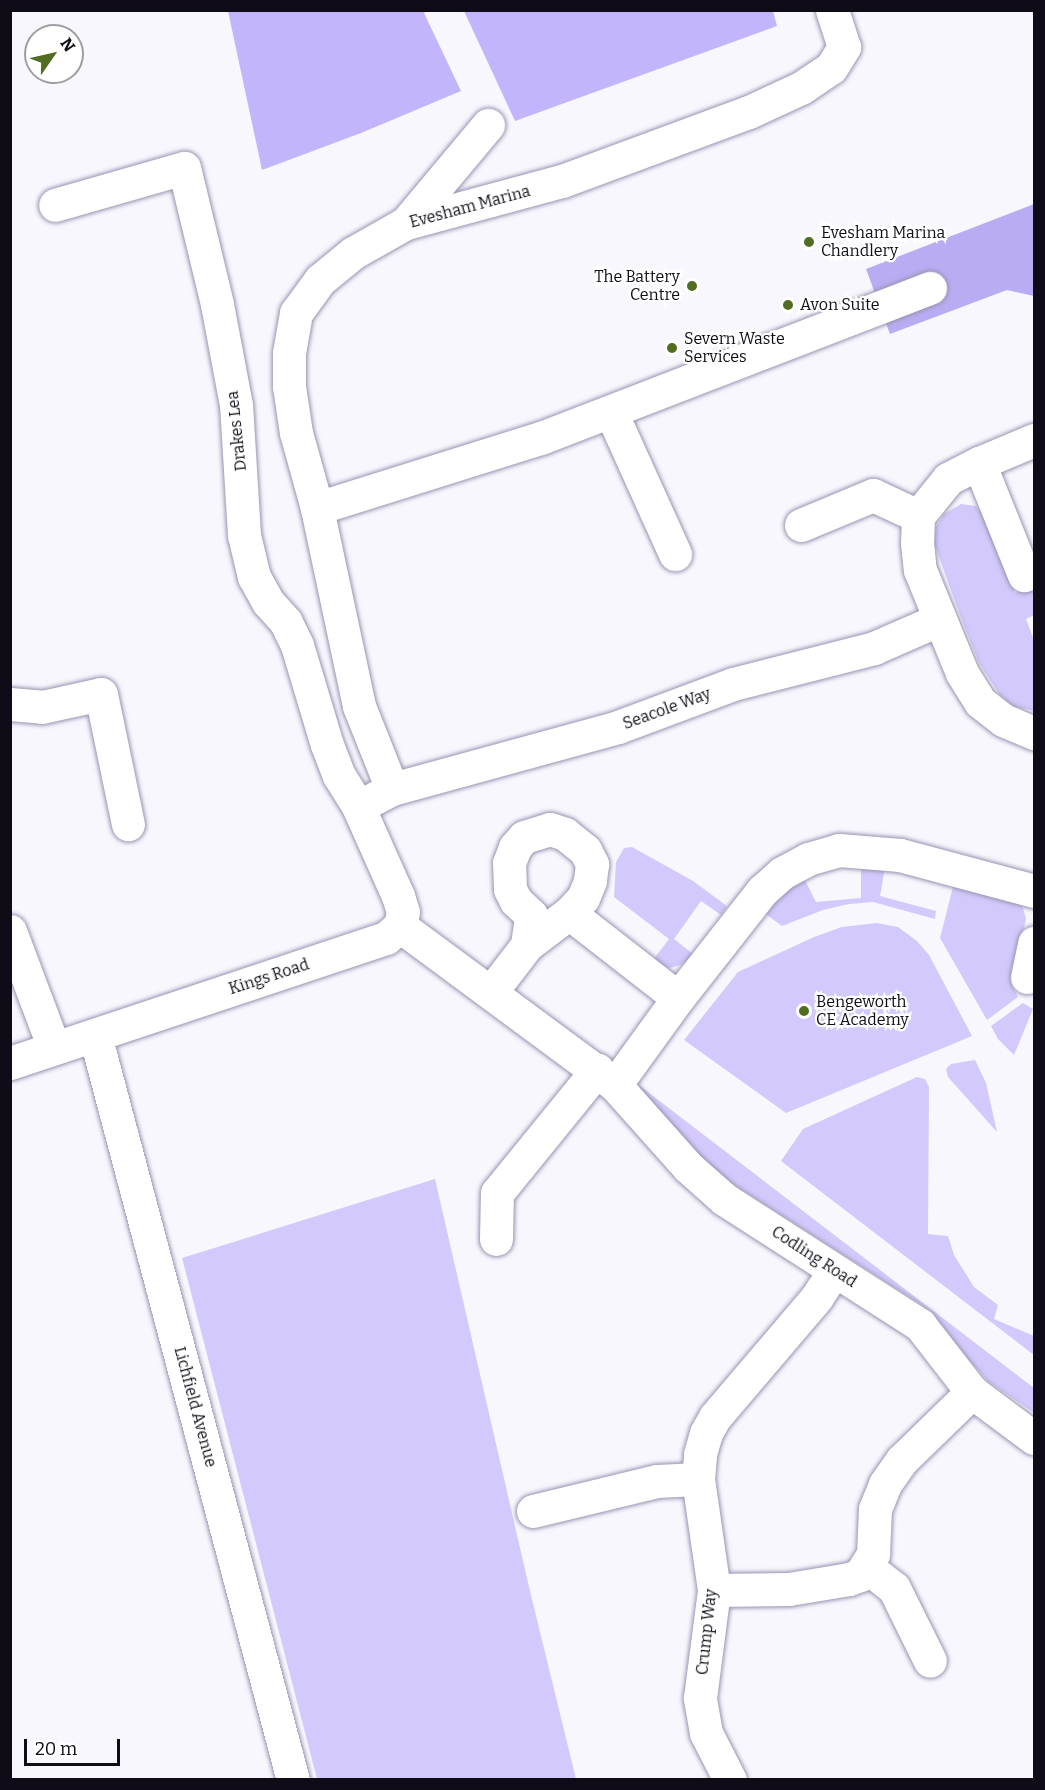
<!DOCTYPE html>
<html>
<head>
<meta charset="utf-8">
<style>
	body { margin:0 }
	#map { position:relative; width:1045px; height:1790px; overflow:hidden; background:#f8f7fe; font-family:Bitter,serif }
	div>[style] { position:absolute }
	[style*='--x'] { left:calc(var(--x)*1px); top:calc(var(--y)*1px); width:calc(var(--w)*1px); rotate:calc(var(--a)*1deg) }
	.green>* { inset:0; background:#d3c9fc }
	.forest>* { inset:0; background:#baacf2 }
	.water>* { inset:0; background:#c3b5fc }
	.roads { filter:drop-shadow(0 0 2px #9993b1) drop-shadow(0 0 2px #9993b1) }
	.minor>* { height:33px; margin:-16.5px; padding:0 16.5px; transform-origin:16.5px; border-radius:16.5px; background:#fff }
	.dots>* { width:16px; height:16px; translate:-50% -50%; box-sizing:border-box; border:3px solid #fff; border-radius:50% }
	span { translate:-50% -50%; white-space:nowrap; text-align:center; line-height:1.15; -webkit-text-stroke:4.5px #fff; paint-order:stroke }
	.street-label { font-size:16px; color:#0f0c17 }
	.poi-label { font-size:16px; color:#0f0c17 }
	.left { translate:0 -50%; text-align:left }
	.right { translate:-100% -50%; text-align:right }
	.frame { position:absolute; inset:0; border:12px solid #0f0c17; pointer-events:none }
	.north { position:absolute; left:24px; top:24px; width:60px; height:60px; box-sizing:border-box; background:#fff; border:2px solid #9f9ea2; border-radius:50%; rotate:56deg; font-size:16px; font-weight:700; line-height:24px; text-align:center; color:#0f0c17 }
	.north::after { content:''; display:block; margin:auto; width:21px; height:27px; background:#516d21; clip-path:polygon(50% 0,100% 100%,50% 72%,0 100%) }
	.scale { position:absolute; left:24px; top:1739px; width:96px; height:27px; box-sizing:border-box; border:3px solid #0f0c17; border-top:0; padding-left:8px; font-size:18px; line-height:21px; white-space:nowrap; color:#0f0c17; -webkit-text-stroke:4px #fff; paint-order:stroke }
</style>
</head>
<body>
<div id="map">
	<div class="green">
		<i style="clip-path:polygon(961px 504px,976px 506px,986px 519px,1015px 593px,1034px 585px,1034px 615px,1026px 619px,1034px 640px,1034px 711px,1013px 706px,1000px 695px,979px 663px,960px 615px,934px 543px,936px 527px,944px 514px)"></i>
		<i style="clip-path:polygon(632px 847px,693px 881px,727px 906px,721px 915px,701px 901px,674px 939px,693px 954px,681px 965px,669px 968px,653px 960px,669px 939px,614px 897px,616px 862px,624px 848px)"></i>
		<i style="clip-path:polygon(861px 866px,885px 867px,880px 896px,936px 911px,935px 919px,873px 902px,849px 904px,823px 910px,782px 926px,763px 912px,803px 876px,816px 902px,861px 898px)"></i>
		<i style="clip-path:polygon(954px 883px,1015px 899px,1023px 908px,1026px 919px,1011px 983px,1018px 997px,987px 1020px,940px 938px)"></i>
		<i style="clip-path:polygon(876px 923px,898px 927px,917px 941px,929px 955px,972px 1036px,786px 1113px,684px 1040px,738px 972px,814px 937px,842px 927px)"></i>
		<i style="clip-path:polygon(1023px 1003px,1033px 1009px,1014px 1055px,998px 1039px,991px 1026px)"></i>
		<i style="clip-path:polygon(975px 1060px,986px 1083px,997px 1132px,948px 1077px,946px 1069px,951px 1064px)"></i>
		<i style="clip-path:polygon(917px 1077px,925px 1079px,929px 1087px,928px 1234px,948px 1236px,954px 1255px,974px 1287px,998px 1305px,994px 1319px,1034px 1336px,1034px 1355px,781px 1161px,803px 1129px)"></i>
		<i style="clip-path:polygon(640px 1086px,1034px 1388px,1034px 1413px,989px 1382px,968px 1359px,930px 1310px,731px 1183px,708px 1165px,639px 1090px)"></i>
		<i style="clip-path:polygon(435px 1179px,529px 1587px,576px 1779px,317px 1779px,182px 1258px)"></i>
	</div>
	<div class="forest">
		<i style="clip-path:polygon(1034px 204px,1034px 296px,1007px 290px,890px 334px,866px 269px)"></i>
	</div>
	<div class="water">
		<i style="clip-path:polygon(228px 11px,427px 11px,424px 13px,461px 91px,361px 133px,262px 170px)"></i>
		<i style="clip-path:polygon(464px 11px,773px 11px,777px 26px,515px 121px)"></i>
	</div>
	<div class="roads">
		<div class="minor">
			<i style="--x:406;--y:223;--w:128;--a:-50.1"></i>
			<i style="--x:611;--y:412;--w:156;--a:65.7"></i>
			<i style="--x:1034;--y:440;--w:60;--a:157.3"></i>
			<i style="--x:979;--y:463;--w:35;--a:153"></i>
			<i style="--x:948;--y:479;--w:48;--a:129"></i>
			<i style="--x:918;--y:516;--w:27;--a:92"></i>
			<i style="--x:917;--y:543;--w:27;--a:84"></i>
			<i style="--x:920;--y:570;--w:111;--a:67.8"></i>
			<i style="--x:962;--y:673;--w:34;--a:58"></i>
			<i style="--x:980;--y:702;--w:29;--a:38"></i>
			<i style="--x:1003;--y:720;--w:34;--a:23"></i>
			<i style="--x:979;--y:463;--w:121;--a:68.1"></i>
			<i style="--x:317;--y:508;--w:235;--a:-17.4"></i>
			<i style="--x:541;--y:438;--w:417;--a:-21.1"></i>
			<i style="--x:801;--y:525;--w:78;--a:-22.6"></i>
			<i style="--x:873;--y:495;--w:50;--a:25"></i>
			<i style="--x:10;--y:704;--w:32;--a:5"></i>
			<i style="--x:42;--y:707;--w:60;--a:-12.4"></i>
			<i style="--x:101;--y:694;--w:133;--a:78.3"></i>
			<i style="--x:392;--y:789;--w:89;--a:-111.7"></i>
			<i style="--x:359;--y:706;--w:202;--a:-102"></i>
			<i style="--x:317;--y:508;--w:78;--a:-105.6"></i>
			<i style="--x:296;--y:433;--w:48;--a:-98.5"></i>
			<i style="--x:289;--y:386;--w:33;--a:-90"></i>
			<i style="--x:289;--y:353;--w:41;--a:-80.1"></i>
			<i style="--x:296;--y:313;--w:41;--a:-54"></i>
			<i style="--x:320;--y:280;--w:43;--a:-39.3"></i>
			<i style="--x:353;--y:253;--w:61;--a:-29.5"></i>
			<i style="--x:406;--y:223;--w:162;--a:-15.1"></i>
			<i style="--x:562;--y:181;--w:199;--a:-20.3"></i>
			<i style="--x:749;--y:112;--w:57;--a:-24.8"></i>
			<i style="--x:801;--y:88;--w:36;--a:-34"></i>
			<i style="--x:831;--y:68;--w:25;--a:-58"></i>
			<i style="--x:844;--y:47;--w:39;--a:-108"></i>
			<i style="--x:373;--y:799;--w:21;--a:-28"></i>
			<i style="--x:392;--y:789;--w:234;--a:-15.3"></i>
			<i style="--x:618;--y:727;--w:123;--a:-20.5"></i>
			<i style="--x:733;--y:684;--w:146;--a:-14.3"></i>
			<i style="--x:874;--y:648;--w:70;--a:-23.6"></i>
			<i style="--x:569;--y:913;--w:138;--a:37.9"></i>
			<i style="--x:678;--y:998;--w:136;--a:-51.9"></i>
			<i style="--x:762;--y:891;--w:27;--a:-42"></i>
			<i style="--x:782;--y:873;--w:30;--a:-28"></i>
			<i style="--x:808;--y:859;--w:32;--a:-16"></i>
			<i style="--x:839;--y:850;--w:61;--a:4.7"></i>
			<i style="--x:900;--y:855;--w:139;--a:15"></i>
			<i style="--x:400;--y:926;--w:267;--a:36.5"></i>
			<i style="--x:615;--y:1085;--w:110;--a:48.3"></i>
			<i style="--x:688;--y:1167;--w:48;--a:41.6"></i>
			<i style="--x:724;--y:1199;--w:233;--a:32.7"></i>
			<i style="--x:920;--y:1325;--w:85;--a:52.2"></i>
			<i style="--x:972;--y:1392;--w:77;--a:36.6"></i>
			<i style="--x:10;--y:931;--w:125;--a:69.4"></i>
			<i style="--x:1027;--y:977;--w:35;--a:-78"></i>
			<i style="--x:491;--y:992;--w:59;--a:-52.5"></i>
			<i style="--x:527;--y:945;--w:30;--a:-82"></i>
			<i style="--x:531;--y:915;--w:21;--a:-137"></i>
			<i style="--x:516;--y:901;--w:13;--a:-117"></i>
			<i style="--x:510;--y:889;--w:26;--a:-92"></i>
			<i style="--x:509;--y:863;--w:17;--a:-69"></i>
			<i style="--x:515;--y:847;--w:13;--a:-48"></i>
			<i style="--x:524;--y:837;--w:27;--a:-17"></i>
			<i style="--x:550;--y:829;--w:16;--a:18"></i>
			<i style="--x:565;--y:834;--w:26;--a:39"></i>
			<i style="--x:585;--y:850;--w:16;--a:63"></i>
			<i style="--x:592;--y:864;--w:17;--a:97"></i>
			<i style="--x:590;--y:881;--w:18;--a:112"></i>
			<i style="--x:583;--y:898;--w:21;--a:133"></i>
			<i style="--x:569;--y:913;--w:53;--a:142.7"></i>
			<i style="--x:95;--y:1035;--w:771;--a:75.12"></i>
			<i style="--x:10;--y:1063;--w:396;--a:-18.4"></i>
			<i style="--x:386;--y:938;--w:18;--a:-41"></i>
			<i style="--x:400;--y:926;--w:14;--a:-78"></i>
			<i style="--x:403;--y:912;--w:17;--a:-107"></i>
			<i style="--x:398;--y:896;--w:98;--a:-114"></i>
			<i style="--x:358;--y:806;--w:36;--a:-122"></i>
			<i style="--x:339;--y:776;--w:33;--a:-111"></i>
			<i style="--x:327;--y:745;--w:104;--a:-106.7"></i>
			<i style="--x:297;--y:645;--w:25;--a:-116"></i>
			<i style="--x:286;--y:622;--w:27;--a:-132"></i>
			<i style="--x:268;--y:602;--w:29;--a:-119"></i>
			<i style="--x:254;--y:577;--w:43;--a:-103.4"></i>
			<i style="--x:244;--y:535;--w:130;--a:-93.5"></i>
			<i style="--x:236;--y:405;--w:103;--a:-100.7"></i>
			<i style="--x:217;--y:304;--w:140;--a:-103.6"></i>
			<i style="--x:184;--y:168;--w:134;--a:164"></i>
			<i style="--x:615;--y:1085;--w:107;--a:-54.1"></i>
			<i style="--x:496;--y:1239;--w:46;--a:-88.8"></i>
			<i style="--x:497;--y:1193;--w:159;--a:-50.9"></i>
			<i style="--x:533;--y:1511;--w:128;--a:-13.6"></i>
			<i style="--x:657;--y:1481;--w:41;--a:-2.8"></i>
			<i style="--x:867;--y:1567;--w:34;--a:38"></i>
			<i style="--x:894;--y:1588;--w:81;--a:63.7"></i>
			<i style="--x:714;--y:1590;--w:75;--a:-0.8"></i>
			<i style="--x:789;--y:1589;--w:61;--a:-9.5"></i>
			<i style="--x:849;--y:1579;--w:12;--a:-20"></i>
			<i style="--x:860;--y:1575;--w:25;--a:-58"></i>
			<i style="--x:873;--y:1554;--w:45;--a:-87.5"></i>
			<i style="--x:875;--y:1509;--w:27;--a:-68"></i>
			<i style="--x:885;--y:1484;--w:29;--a:-55"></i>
			<i style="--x:902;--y:1460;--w:98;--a:-44.2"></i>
			<i style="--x:730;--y:1780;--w:53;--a:-117.1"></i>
			<i style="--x:706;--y:1733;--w:36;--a:-100"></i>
			<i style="--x:700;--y:1698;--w:109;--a:-82.6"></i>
			<i style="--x:714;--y:1590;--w:112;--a:-98.2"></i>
			<i style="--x:698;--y:1479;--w:25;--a:-85"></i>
			<i style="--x:700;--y:1454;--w:22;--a:-74"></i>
			<i style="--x:706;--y:1433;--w:18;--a:-61"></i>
			<i style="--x:715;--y:1417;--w:157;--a:-49.6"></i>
			<i style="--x:817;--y:1297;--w:31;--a:-57"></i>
		</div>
	</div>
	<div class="dots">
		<i style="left:809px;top:242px;background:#516d21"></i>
		<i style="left:692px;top:286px;background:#516d21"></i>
		<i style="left:788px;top:305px;background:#516d21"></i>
		<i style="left:672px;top:348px;background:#516d21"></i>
		<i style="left:804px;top:1011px;background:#516d21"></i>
	</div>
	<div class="street-label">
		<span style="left:470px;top:207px;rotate:-15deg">Evesham Marina</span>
		<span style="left:237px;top:431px;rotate:-96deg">Drakes Lea</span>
		<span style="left:667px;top:709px;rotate:-20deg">Seacole Way</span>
		<span style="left:269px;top:977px;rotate:-18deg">Kings Road</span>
		<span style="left:814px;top:1257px;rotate:33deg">Codling Road</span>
		<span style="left:195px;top:1407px;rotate:75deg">Lichfield Avenue</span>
		<span style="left:707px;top:1632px;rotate:-84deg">Crump Way</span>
	</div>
	<div class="poi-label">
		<span class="left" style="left:821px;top:242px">Evesham Marina<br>Chandlery</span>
		<span class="right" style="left:680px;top:286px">The Battery<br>Centre</span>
		<span class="left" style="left:800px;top:305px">Avon Suite</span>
		<span class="left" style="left:684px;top:348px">Severn Waste<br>Services</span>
		<span class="left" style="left:816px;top:1011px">Bengeworth<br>CE Academy</span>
	</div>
	<div class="frame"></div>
	<div class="north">N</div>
	<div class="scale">20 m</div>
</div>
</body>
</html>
